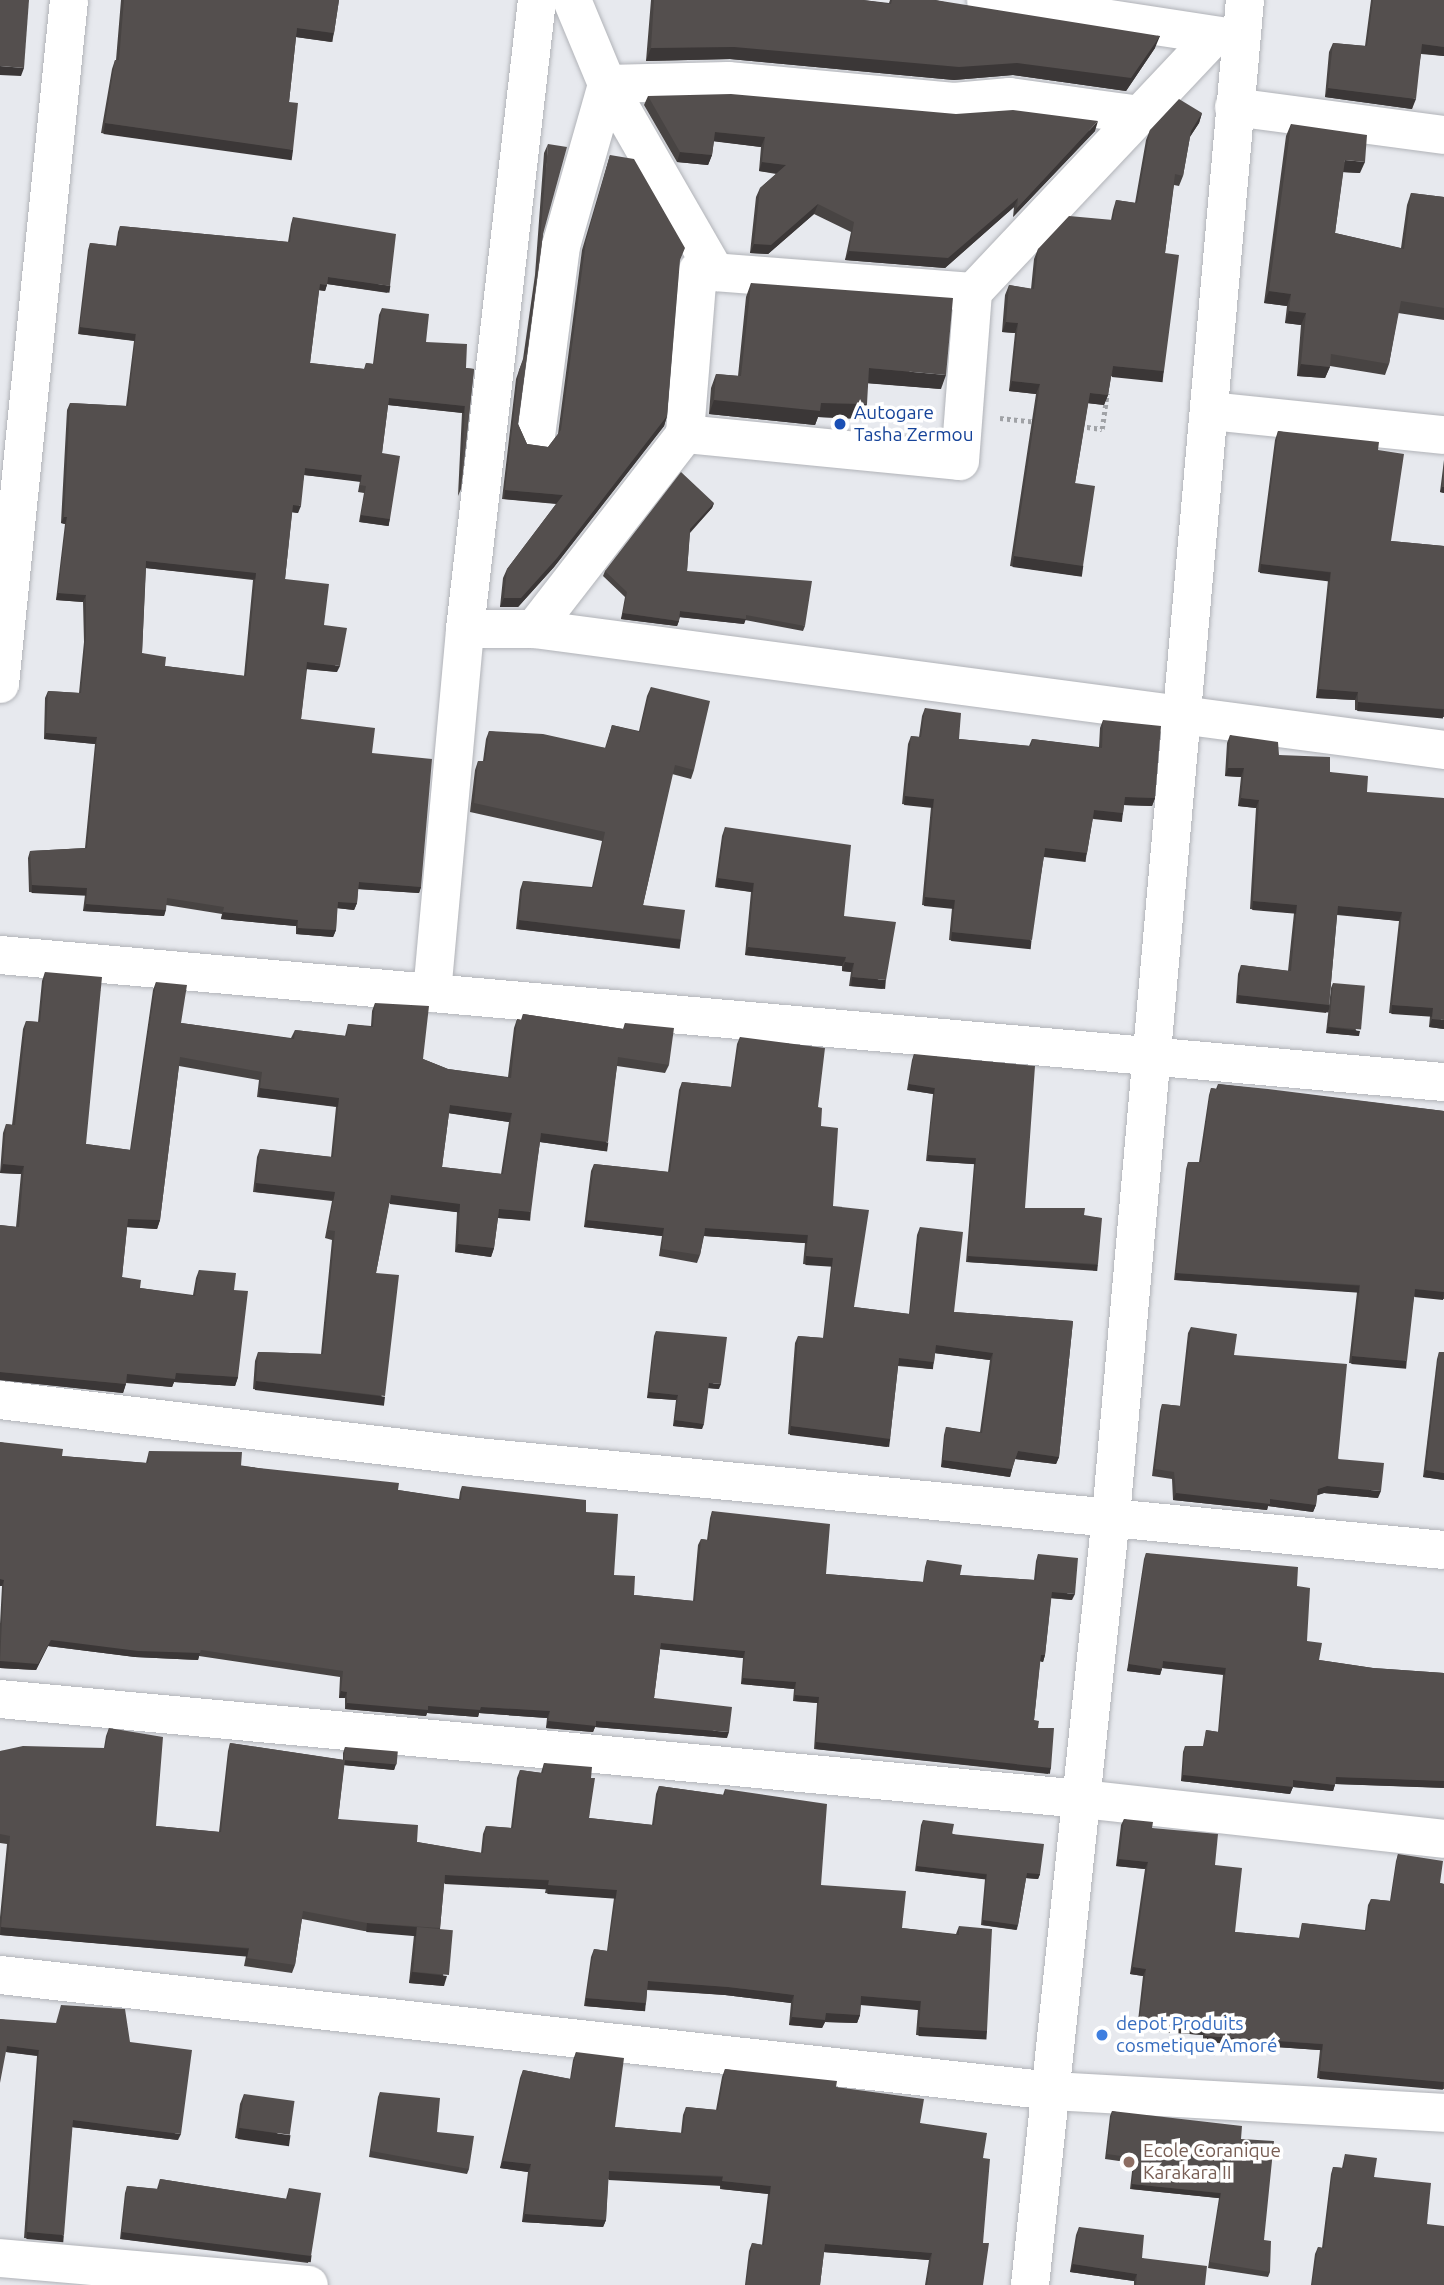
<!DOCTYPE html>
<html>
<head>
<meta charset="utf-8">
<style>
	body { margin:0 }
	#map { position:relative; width:1444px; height:2285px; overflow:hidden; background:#e7e9ee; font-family:Ubuntu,sans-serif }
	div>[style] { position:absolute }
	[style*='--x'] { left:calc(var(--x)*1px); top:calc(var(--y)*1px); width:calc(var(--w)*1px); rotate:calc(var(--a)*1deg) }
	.path>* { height:4.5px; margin-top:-2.25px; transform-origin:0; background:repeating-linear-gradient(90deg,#a0a2a6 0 3.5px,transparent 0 7px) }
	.roads { filter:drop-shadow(0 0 2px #b1b3b8) drop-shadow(0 0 2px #b1b3b8) }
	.minor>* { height:38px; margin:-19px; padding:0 19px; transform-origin:19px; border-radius:19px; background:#fff }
	.wall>* { inset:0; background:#484443 }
	.shaded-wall>* { inset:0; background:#3b3737; transform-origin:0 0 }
	.building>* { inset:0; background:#544f4e; transform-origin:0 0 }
	.dots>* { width:19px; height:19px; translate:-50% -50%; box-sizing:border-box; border:4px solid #fff; border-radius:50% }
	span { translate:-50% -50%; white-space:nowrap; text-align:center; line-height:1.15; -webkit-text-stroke:7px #fff; paint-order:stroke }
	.transit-label { font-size:19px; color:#164399 }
	.left { translate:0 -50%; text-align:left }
	.shop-label { font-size:19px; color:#366cbe }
	.education-label { font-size:19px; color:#785e54 }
</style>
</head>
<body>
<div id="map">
	<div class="path">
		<i style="--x:1000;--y:418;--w:37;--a:6"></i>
		<i style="--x:1080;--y:426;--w:22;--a:8"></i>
		<i style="--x:1102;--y:429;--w:36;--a:-82"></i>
	</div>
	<div class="roads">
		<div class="minor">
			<i style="--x:572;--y:0;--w:91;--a:67.4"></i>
			<i style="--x:607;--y:84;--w:217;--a:60.1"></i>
			<i style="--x:986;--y:0;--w:250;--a:8.7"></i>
			<i style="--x:1234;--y:107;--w:212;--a:7.6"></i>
			<i style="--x:973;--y:292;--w:276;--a:-175.6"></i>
			<i style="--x:698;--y:271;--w:164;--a:94.6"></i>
			<i style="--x:685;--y:434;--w:276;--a:5.6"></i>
			<i style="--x:960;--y:461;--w:169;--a:-85.6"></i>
			<i style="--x:973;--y:292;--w:350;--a:-46.7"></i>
			<i style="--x:1211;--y:411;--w:234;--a:5.9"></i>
			<i style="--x:536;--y:436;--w:192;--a:-82.5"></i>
			<i style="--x:561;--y:246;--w:168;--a:-74.1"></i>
			<i style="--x:607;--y:84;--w:121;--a:-1.4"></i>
			<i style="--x:728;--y:81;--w:227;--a:5.3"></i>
			<i style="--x:954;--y:102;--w:56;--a:-5.1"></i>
			<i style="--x:1010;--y:97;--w:130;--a:7.9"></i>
			<i style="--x:465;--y:629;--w:69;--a:0"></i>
			<i style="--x:534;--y:629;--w:918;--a:7.57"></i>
			<i style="--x:534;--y:629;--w:247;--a:-52.2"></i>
			<i style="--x:0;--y:684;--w:687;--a:-84.24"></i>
			<i style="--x:0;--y:955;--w:1450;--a:5.03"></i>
			<i style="--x:432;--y:993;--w:365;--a:-84.8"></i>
			<i style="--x:465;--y:629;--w:633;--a:-83.47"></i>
			<i style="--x:0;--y:1400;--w:481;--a:6.8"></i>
			<i style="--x:478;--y:1457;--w:970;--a:5.5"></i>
			<i style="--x:0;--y:1699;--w:1087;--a:5.28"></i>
			<i style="--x:1082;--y:1799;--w:364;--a:6.3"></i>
			<i style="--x:0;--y:1975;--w:1059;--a:6.29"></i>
			<i style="--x:1053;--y:2091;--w:392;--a:3.2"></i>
			<i style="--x:0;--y:2258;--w:310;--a:5"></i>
			<i style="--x:1030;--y:2285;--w:773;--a:-83.99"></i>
			<i style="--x:1111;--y:1516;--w:1522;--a:-84.95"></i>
		</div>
	</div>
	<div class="wall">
		<i style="clip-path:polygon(121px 0,339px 0,334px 33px,331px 42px,296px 37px,289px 102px,290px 159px,101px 133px,112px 69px,115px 60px,116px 60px)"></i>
		<i style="clip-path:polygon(651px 0,863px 0,889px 3px,890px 0,935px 0,1155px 48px,1126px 91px,1013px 75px,954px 80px,730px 59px,646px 61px)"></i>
		<i style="clip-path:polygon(1371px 0,1444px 0,1444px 56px,1421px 54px,1412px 109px,1325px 97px,1329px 52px,1333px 43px,1365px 46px)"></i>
		<i style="clip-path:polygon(648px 96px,1095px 131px,1013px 217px,1014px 207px,945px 268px,845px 260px,851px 232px,814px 214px,768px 254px,750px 253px,756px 197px,760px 188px,776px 174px,759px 171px,761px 147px,714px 141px,712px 155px,708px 165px,677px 162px,644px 105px)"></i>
		<i style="clip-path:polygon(1202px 113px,1199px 123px,1190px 137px,1183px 176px,1179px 186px,1174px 185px,1165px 253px,1164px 371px,1160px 381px,1111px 376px,1108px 395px,1104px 405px,1088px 403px,1075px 483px,1083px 566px,1079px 576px,1010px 566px,1036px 394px,1009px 391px,1015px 333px,1002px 332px,1005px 295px,1009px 285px,1031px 289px,1034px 259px,1038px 249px,1111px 220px,1113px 210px,1116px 200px,1135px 203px,1146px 140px,1150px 130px)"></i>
		<i style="clip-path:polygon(1291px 124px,1360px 173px,1343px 172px,1335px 233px,1401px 248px,1407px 205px,1411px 193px,1444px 197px,1444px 320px,1398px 313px,1389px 364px,1385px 375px,1330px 366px,1325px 378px,1297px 376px,1301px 325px,1285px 323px,1287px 306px,1264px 303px,1286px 136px)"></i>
		<i style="clip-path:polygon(548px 144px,543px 234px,518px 424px,527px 444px,548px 447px,558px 434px,582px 250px,610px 155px,679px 262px,667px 416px,664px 426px,554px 567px,518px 607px,500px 607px,503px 578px,507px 569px,556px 504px,502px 499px,516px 379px,523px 359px,535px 275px,544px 153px)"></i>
		<i style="clip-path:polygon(evenodd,293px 217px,388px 293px,327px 284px,325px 291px,319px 290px,310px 363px,364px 369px,366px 363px,373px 364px,379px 315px,382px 308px,426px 342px,466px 368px,474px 369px,461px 489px,458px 496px,462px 413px,388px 405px,382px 453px,390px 519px,388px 526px,359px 522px,364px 493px,358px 492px,360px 481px,304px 475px,298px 513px,292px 512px,285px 579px,324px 625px,337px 672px,307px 669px,301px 719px,372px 753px,421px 887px,419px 893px,358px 889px,357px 903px,354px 910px,337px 908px,336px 930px,333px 937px,296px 934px,296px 926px,221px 919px,222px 914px,166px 905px,164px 916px,83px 911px,85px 895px,29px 892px,28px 858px,30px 851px,85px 848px,95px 744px,44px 739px,45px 698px,48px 691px,79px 693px,84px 642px,83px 602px,56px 600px,65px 524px,61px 523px,67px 410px,70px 403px,126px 406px,134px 341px,78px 334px,88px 250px,90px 243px,116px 246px,118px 232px,120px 226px,288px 242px,291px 224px,293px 217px,146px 568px,253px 580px,244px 676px,165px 666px,142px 653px,146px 568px)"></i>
		<i style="clip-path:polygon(751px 283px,941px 389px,868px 383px,862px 419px,818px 417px,815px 425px,709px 414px,711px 388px,716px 374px,738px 376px,746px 297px)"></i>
		<i style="clip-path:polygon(1278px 431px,1378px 450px,1391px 541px,1444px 546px,1444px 717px,1355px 710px,1355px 700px,1316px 698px,1328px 580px,1258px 572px,1275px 440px)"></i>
		<i style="clip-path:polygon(1444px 460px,1444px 493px,1440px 492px)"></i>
		<i style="clip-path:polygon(714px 503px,712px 508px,690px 533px,687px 571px,805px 626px,803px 631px,745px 620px,744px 624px,680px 617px,677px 626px,621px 619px,625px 597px,603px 576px,605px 571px)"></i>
		<i style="clip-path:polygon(651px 687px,694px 770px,691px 779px,672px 774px,643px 905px,681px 939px,678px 948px,516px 929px,520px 890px,523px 881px,592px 887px,602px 841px,470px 812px,475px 770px,478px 761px,483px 761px,486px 739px,489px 731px,605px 748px,612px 725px,639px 731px,647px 696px)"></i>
		<i style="clip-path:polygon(925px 708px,959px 739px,1029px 746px,1032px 739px,1099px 747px,1100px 728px,1103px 720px,1155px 798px,1152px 806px,1124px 805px,1123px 813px,1120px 821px,1093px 818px,1087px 853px,1084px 861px,1044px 856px,1029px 948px,949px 940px,952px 908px,922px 905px,931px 807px,902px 804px,908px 744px,911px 736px,919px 737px,922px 716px)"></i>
		<i style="clip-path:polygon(1230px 735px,1279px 755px,1330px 772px,1367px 792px,1444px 1029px,1429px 1027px,1430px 1016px,1389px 1013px,1399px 921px,1337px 915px,1329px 1005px,1326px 1013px,1236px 1003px,1238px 974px,1241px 965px,1288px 971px,1294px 913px,1250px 909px,1256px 808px,1238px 806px,1241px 777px,1225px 776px,1227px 743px)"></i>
		<i style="clip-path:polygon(725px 827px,844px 916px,883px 989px,849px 986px,851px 972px,842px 971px,842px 966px,745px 955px,751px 892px,715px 887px,722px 836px)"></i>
		<i style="clip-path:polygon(evenodd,45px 972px,86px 1144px,130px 1150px,153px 990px,156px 982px,181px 1023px,291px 1038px,295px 1030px,345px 1036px,348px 1024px,371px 1026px,372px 1011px,375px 1003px,423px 1059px,448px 1069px,508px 1077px,514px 1028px,517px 1019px,521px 1020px,523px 1014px,623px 1029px,625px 1023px,669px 1065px,665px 1073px,617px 1066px,605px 1151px,540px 1142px,528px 1220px,498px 1218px,494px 1248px,491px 1257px,455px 1252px,457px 1212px,389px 1203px,376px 1273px,382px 1405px,253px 1389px,255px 1361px,258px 1352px,321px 1354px,332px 1240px,325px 1238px,332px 1201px,253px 1192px,257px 1157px,260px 1149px,331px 1157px,336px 1107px,257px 1097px,259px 1080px,179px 1066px,160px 1220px,157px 1229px,127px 1227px,122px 1277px,140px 1288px,193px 1295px,196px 1278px,199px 1270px,234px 1290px,238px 1377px,235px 1386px,174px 1382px,172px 1387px,126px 1383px,123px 1393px,0 1380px,0 1225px,16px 1227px,21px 1174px,0 1173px,3px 1133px,6px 1124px,12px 1125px,23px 1029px,26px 1021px,38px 1022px,42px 981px,45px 972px,449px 1113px,509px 1122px,501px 1174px,442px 1167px,449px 1113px)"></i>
		<i style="clip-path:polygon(1333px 983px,1359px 1036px,1326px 1033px,1331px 988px)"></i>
		<i style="clip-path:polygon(740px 1037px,818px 1107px,833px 1206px,854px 1307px,909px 1314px,917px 1235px,920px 1227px,954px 1312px,1073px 1321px,1059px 1457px,1056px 1464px,1015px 1459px,1010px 1477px,941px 1467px,944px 1435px,946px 1427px,980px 1432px,990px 1360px,935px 1353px,934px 1362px,931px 1369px,898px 1366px,890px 1439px,887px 1447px,788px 1434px,795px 1343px,798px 1336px,823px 1338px,831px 1266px,803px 1264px,805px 1243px,704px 1236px,700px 1255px,697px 1263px,659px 1256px,662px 1236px,584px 1227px,591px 1171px,594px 1164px,668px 1172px,679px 1090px,682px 1082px,731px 1087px,737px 1044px)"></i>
		<i style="clip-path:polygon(914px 1054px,1025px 1208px,1084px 1215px,1098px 1264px,1096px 1270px,966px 1262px,974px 1164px,926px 1161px,933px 1094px,907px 1090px,912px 1060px)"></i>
		<i style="clip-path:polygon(1218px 1084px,1444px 1111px,1444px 1299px,1414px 1296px,1404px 1368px,1349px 1363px,1357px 1292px,1174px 1280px,1186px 1169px,1188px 1162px,1199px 1162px,1209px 1095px,1211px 1088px,1216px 1089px)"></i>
		<i style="clip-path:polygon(1191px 1327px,1234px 1355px,1378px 1498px,1324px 1493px,1317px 1495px,1316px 1505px,1313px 1512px,1268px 1506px,1267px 1510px,1173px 1500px,1172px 1479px,1152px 1476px,1160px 1411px,1162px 1404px,1180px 1406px,1188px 1333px)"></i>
		<i style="clip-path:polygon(656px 1331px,719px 1389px,708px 1388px,702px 1429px,673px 1426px,676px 1400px,647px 1398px,654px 1336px)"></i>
		<i style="clip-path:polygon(1439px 1352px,1444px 1480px,1423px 1477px,1437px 1359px)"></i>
		<i style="clip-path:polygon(0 1442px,62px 1456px,146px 1463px,149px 1451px,398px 1490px,459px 1499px,460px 1492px,462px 1486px,586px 1512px,614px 1575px,634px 1595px,693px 1601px,698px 1545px,701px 1539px,707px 1540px,710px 1518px,712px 1511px,826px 1574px,923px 1582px,925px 1567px,927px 1560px,960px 1575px,1034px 1580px,1036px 1561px,1038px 1554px,1072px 1600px,1051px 1598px,1045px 1655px,1043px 1662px,1040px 1661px,1034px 1720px,1038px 1728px,1051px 1768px,1048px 1774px,814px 1749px,817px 1703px,793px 1701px,794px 1689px,741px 1684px,743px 1658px,660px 1649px,654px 1698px,727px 1738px,595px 1727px,593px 1732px,546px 1728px,547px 1718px,479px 1713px,478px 1717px,427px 1713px,426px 1716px,345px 1709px,345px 1698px,339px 1698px,340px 1677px,199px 1656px,198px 1660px,135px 1657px,48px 1646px,36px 1670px,0 1668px,0 1624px,2px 1586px,0 1586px)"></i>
		<i style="clip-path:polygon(1146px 1553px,1297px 1586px,1307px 1641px,1319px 1660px,1373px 1668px,1444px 1673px,1444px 1788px,1335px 1784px,1333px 1791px,1293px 1787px,1290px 1794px,1181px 1781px,1183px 1752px,1185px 1746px,1203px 1746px,1206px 1730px,1218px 1732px,1223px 1675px,1162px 1668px,1160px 1675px,1127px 1671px,1144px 1559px)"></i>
		<i style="clip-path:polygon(109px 1728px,156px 1826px,219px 1832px,228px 1751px,230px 1743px,343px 1760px,343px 1753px,345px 1747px,396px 1764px,394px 1770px,344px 1765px,338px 1819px,417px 1842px,481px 1853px,483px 1834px,486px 1826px,511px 1828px,517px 1778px,520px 1770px,541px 1773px,544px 1763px,591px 1778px,589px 1818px,652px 1825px,656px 1794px,659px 1786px,723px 1795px,725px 1789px,821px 1885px,902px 1928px,956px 1934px,959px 1926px,987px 2031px,985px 2039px,916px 2035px,918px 2009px,861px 2004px,860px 2015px,857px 2023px,825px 2022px,822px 2028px,789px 2025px,791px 2003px,725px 1995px,647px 1990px,646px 2003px,643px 2011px,584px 2006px,591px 1957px,594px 1949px,607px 1951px,614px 1898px,545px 1893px,546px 1888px,444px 1883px,440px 1929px,444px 1986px,409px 1983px,414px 1935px,364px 1931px,302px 1919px,295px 1965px,292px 1973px,244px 1966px,246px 1956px,0 1935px,0 1917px,7px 1844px,0 1843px,0 1751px,104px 1748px,106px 1736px)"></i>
		<i style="clip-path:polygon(1124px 1819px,1152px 1828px,1215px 1865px,1235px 1932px,1299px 1938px,1302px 1923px,1365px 1930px,1368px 1905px,1371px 1899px,1390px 1901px,1396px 1861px,1398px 1854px,1440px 1883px,1444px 1884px,1444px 2089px,1317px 2078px,1320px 2050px,1203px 2042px,1203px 2035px,1137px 2030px,1143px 1976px,1130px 1974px,1145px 1869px,1116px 1866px,1121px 1825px)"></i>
		<i style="clip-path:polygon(923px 1820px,1040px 1874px,1038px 1879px,1026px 1878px,1018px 1925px,1016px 1930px,981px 1925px,985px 1879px,915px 1871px,921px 1825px)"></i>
		<i style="clip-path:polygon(0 2019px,130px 2042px,178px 2140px,72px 2127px,62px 2241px,24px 2238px,37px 2056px,6px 2052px)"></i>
		<i style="clip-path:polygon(576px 2052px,615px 2127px,681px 2133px,683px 2115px,686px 2107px,716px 2110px,722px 2077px,725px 2069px,836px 2087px,920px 2123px,983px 2158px,983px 2285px,925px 2285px,929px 2260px,824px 2252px,820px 2285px,745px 2285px,749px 2251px,752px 2243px,762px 2245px,768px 2194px,720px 2189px,720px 2184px,608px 2179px,606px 2220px,603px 2227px,522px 2222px,528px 2172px,500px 2168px,520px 2078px,523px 2070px,570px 2079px,573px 2060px)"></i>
		<i style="clip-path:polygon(380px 2092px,437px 2132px,469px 2169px,467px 2174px,369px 2157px,378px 2097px)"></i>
		<i style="clip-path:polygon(244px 2094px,287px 2145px,235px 2138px,240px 2104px)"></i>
		<i style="clip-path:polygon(1112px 2111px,1241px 2139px,1264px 2240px,1270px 2272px,1268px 2277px,1208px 2268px,1219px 2198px,1130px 2189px,1133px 2163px,1105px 2159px,1110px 2116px)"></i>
		<i style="clip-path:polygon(1345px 2154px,1374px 2177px,1427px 2224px,1444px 2285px,1311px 2285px,1315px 2254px,1318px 2247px,1322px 2248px,1331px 2174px,1333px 2167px,1342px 2168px)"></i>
		<i style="clip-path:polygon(160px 2179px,286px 2199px,289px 2188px,311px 2256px,308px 2263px,120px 2239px,125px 2193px,127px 2186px,157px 2189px)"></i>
		<i style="clip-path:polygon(1079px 2227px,1142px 2258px,1205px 2285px,1134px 2285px,1134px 2281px,1070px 2272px,1076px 2235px)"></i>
	</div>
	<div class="shaded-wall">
		<i style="left:297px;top:28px;width:37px;height:9px;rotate:8deg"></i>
		<i style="clip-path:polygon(1160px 36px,1155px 48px,1126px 91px,1013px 75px,954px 80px,730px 59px,646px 61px,651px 48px)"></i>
		<i style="clip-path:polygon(1422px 44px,1444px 47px,1444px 56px,1418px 53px)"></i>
		<i style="clip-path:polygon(0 66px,24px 68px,21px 76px,0 75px)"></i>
		<i style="clip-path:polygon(1328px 88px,1416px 99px,1412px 109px,1325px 97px)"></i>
		<i style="clip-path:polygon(1202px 113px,1199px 123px,1187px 141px,1191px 131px)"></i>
		<i style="clip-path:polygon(1098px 121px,1095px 131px,1013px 217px,1017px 208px)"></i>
		<i style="left:105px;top:123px;width:190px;height:11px;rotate:8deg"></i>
		<i style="clip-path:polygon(715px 132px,765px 137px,761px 147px,711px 141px)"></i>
		<i style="clip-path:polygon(680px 152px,712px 155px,708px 165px,677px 162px)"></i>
		<i style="clip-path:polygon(1345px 160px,1365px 162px,1360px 173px,1341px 172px)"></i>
		<i style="clip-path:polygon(762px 162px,786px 165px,783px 174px,759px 171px)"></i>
		<i style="clip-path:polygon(1018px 198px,1014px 207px,945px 268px,845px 260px,849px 251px)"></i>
		<i style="clip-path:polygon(818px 204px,814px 214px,768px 254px,750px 253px,754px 244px)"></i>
		<i style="left:328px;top:277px;width:63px;height:7px;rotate:8deg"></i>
		<i style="clip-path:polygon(320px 284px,327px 285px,325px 291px,318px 290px)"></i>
		<i style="clip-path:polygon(1269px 291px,1291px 294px,1287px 306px,1264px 303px)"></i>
		<i style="clip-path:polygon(1289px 311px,1306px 313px,1301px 325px,1285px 323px)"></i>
		<i style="clip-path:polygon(1006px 322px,1018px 323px,1015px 333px,1002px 332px)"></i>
		<i style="left:80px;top:327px;width:56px;height:7px;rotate:7deg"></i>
		<i style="clip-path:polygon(1301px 364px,1330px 367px,1325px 378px,1297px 376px)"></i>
		<i style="left:1113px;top:366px;width:51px;height:11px;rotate:6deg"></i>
		<i style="clip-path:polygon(869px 368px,946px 375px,941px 389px,864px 383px)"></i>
		<i style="clip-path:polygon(1012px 381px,1040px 384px,1036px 394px,1009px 391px)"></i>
		<i style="clip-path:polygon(1090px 393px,1108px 395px,1104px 405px,1086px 403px)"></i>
		<i style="left:389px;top:398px;width:76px;height:7px;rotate:6deg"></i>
		<i style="clip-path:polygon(714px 400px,821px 403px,867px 404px,862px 419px,818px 417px,815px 425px,709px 414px)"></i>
		<i style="clip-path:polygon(667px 416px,664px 426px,554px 567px,518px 607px,500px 607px,504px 598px)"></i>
		<i style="left:305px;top:468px;width:57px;height:7px;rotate:7deg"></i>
		<i style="clip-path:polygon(1442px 487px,1444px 487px,1444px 493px,1440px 492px)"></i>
		<i style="left:505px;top:490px;width:58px;height:9px;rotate:5deg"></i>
		<i style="clip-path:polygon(714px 503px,712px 508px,688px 534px,690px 529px)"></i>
		<i style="clip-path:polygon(293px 505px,301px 506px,298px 513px,290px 512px)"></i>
		<i style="left:361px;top:515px;width:29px;height:7px;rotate:8deg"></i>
		<i style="clip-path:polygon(64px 517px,67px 517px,65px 524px,61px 523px)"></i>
		<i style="left:1014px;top:556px;width:70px;height:11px;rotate:8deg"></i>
		<i style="left:146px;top:561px;width:111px;height:7px;rotate:6deg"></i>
		<i style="left:1261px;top:564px;width:70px;height:9px;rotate:7deg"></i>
		<i style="clip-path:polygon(58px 593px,86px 595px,83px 602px,56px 600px)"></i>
		<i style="clip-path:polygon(680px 611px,746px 619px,744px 624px,678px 617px)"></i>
		<i style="clip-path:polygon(623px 613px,679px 621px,677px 626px,621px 619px)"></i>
		<i style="clip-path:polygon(307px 662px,340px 666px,337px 672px,305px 669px)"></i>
		<i style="clip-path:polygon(1319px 689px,1358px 692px,1355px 700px,1316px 698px)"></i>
		<i style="left:1358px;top:702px;width:86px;height:9px;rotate:5deg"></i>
		<i style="clip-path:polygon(46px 733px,97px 737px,95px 744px,44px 739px)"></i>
		<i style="clip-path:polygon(1228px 768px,1244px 768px,1241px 777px,1225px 776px)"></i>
		<i style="left:905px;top:796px;width:29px;height:9px;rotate:6deg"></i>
		<i style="clip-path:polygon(1125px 797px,1155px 798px,1152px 806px,1122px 805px)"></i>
		<i style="clip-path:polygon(1241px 798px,1259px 800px,1256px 808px,1238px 806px)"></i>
		<i style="left:1094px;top:810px;width:29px;height:9px;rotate:6deg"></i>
		<i style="left:1045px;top:848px;width:42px;height:9px;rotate:7deg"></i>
		<i style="left:718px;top:878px;width:36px;height:9px;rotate:8deg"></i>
		<i style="clip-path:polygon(359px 882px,421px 887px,419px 893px,357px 889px)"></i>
		<i style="left:32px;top:885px;width:55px;height:8px;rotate:3deg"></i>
		<i style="left:925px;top:897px;width:30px;height:9px;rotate:6deg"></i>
		<i style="left:1253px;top:901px;width:44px;height:9px;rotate:5deg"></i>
		<i style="clip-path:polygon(338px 902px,357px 903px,354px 910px,336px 908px)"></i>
		<i style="clip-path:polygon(86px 904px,166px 910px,164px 916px,83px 911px)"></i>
		<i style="clip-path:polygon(1338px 906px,1402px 912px,1399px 921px,1335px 914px)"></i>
		<i style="clip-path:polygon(223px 912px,298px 920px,296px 926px,221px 919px)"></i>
		<i style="left:519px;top:920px;width:163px;height:9px;rotate:7deg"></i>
		<i style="clip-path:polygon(298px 928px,336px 930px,333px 937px,296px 934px)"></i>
		<i style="left:952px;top:932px;width:80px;height:9px;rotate:6deg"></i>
		<i style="clip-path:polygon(748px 947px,846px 957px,842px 966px,745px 955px)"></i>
		<i style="clip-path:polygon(845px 962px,854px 963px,851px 972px,842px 971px)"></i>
		<i style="left:852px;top:977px;width:34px;height:9px;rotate:5deg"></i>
		<i style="left:1238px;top:995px;width:92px;height:8px;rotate:6deg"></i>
		<i style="left:1392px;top:1005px;width:41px;height:9px;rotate:4deg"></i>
		<i style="clip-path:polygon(1432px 1019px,1444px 1020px,1444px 1029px,1429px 1027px)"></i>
		<i style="clip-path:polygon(1328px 1027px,1360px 1031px,1359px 1036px,1326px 1033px)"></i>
		<i style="left:909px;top:1084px;width:26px;height:6px;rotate:9deg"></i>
		<i style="left:260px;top:1088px;width:80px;height:9px;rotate:7deg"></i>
		<i style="clip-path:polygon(450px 1105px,512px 1113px,509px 1122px,447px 1113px)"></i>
		<i style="left:541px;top:1133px;width:68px;height:9px;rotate:8deg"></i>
		<i style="left:928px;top:1155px;width:48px;height:6px;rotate:4deg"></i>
		<i style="clip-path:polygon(3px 1164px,24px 1166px,21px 1174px,0 1173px)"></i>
		<i style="left:256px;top:1183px;width:80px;height:9px;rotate:6deg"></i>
		<i style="left:391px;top:1195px;width:70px;height:9px;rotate:7deg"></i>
		<i style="left:499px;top:1209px;width:32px;height:9px;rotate:5deg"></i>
		<i style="clip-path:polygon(128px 1219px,160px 1220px,157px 1229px,125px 1227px)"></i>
		<i style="clip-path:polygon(587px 1220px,664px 1228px,662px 1236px,584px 1227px)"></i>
		<i style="left:705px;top:1228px;width:103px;height:8px;rotate:4deg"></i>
		<i style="clip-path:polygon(458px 1244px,494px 1248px,491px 1257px,455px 1252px)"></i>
		<i style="left:806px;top:1256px;width:27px;height:9px;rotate:4deg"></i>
		<i style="left:968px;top:1256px;width:130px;height:6px;rotate:4deg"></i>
		<i style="left:1176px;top:1273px;width:184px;height:7px;rotate:4deg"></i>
		<i style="left:1415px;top:1289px;width:29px;height:8px;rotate:6deg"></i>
		<i style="clip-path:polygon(936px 1345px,993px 1353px,990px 1360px,933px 1353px)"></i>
		<i style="left:1352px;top:1356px;width:55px;height:8px;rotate:5deg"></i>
		<i style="left:899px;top:1358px;width:35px;height:7px;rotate:7deg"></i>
		<i style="clip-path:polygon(0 1372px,126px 1384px,123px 1393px,0 1380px)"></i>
		<i style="clip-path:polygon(176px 1373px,238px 1377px,235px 1386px,174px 1382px,172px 1387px,124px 1382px,127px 1374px)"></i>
		<i style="left:256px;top:1381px;width:130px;height:9px;rotate:7deg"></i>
		<i style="clip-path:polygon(709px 1383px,721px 1384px,719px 1389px,707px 1388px)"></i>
		<i style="clip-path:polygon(649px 1392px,678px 1395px,676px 1400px,647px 1398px)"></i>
		<i style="clip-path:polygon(675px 1420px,704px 1424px,702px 1429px,673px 1426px)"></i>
		<i style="left:791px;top:1426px;width:100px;height:9px;rotate:7deg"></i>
		<i style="clip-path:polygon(1018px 1451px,1059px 1457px,1056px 1464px,1015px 1459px)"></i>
		<i style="clip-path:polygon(943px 1460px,1012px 1469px,1010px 1477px,941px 1467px)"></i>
		<i style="clip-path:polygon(1426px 1470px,1444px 1473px,1444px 1480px,1423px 1477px)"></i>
		<i style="clip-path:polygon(1327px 1486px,1381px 1491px,1378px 1498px,1324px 1493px,1315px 1496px,1318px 1489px)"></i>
		<i style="clip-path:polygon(1176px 1493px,1270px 1499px,1316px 1505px,1313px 1512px,1268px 1506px,1267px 1510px,1173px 1500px)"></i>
		<i style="clip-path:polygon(0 1579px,4px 1580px,2px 1586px,0 1586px)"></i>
		<i style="clip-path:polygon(1052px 1592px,1075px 1594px,1072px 1600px,1049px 1598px)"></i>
		<i style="clip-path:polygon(51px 1640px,200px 1653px,198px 1660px,135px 1657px,48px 1646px,36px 1670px,0 1668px,0 1661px)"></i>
		<i style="clip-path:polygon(661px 1643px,745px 1651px,743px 1658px,659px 1649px)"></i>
		<i style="clip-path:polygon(1041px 1655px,1045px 1655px,1043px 1662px,1039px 1661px)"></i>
		<i style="left:1163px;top:1661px;width:63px;height:7px;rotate:6deg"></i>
		<i style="clip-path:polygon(1129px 1664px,1162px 1669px,1160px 1675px,1127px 1671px)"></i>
		<i style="clip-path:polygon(743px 1678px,796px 1682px,794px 1689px,741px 1684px)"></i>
		<i style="clip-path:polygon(341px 1691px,347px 1692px,345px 1698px,339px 1698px)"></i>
		<i style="left:795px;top:1695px;width:24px;height:6px;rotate:5deg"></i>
		<i style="clip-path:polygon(347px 1703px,428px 1706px,481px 1707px,550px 1711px,547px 1718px,479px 1713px,478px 1717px,427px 1713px,426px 1716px,345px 1709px)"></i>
		<i style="clip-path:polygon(548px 1721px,596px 1721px,729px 1732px,727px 1738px,595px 1727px,593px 1732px,546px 1728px)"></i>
		<i style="left:816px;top:1742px;width:236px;height:7px;rotate:6deg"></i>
		<i style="clip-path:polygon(344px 1760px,396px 1764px,394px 1770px,343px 1765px)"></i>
		<i style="clip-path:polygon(1183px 1775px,1293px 1780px,1335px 1785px,1333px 1791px,1293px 1787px,1290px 1794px,1181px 1781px)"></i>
		<i style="left:1336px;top:1777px;width:108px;height:7px;rotate:2deg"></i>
		<i style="clip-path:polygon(1119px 1859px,1148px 1862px,1145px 1869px,1116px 1866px)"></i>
		<i style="left:917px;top:1866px;width:70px;height:5px;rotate:7deg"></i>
		<i style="clip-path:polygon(1027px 1873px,1040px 1874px,1038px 1879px,1025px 1878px)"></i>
		<i style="left:445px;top:1875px;width:104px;height:9px;rotate:3deg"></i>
		<i style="left:548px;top:1885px;width:69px;height:9px;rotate:4deg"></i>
		<i style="left:983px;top:1920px;width:35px;height:5px;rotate:8deg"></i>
		<i style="left:367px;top:1923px;width:50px;height:9px;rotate:5deg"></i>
		<i style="left:1px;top:1927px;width:249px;height:8px;rotate:5deg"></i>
		<i style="clip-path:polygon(1133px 1967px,1146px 1969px,1143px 1976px,1130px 1974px)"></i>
		<i style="clip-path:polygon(412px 1972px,447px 1976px,444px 1986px,409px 1983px)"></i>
		<i style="clip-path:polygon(648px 1981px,728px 1987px,794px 1995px,791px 2003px,725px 1995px,645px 1989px)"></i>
		<i style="left:861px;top:1996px;width:60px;height:9px;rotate:5deg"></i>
		<i style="left:586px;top:1998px;width:60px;height:8px;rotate:5deg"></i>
		<i style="clip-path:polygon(826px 2013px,860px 2015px,857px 2023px,825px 2022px,822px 2028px,789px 2025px,792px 2017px)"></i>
		<i style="clip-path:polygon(1139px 2023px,1206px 2029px,1203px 2035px,1137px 2030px)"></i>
		<i style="left:919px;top:2027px;width:68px;height:9px;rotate:3deg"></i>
		<i style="left:1205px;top:2036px;width:118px;height:6px;rotate:4deg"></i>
		<i style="left:7px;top:2046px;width:32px;height:6px;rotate:7deg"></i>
		<i style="left:1320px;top:2071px;width:124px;height:8px;rotate:5deg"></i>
		<i style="clip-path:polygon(73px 2120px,181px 2134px,178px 2140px,71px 2127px)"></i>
		<i style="left:239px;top:2128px;width:52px;height:11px;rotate:8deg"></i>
		<i style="clip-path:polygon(503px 2161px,531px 2164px,528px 2172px,500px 2168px)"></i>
		<i style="left:609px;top:2171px;width:114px;height:9px;rotate:3deg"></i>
		<i style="left:722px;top:2181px;width:49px;height:8px;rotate:6deg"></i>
		<i style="left:1132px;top:2184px;width:89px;height:5px;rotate:6deg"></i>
		<i style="clip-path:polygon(525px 2214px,606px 2220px,603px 2227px,522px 2222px)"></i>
		<i style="left:27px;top:2232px;width:37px;height:7px;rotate:5deg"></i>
		<i style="left:122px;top:2232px;width:191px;height:7px;rotate:7deg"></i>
		<i style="clip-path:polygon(825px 2244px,932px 2253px,929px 2260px,822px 2252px)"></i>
		<i style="clip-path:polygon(1073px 2264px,1137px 2274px,1134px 2281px,1070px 2272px)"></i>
	</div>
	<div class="building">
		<i style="clip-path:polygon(0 0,29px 0,24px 68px,0 66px)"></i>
		<i style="clip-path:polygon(124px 0,339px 0,334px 33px,297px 28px,289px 102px,298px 103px,293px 150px,105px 123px,115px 60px,119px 60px)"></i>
		<i style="clip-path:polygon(654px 0,863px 0,891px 4px,892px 0,935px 0,1160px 36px,1131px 78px,1017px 63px,959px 67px,734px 47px,651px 48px)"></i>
		<i style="clip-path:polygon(1373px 0,1444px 0,1444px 47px,1422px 44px,1416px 99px,1328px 88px,1333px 43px,1367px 46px)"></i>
		<i style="clip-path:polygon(731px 94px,956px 114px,1013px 110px,1098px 121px,1017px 208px,1018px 198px,948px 258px,849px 251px,854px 222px,818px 204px,771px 245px,754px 244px,760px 188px,786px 165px,762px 162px,765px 137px,715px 132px,712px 155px,680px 152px,648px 96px)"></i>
		<i style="clip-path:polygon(1179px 99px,1202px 113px,1191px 131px,1183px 176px,1175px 174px,1165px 253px,1179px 255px,1164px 371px,1113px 366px,1108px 395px,1090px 393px,1075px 483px,1095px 486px,1083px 566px,1014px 556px,1040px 384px,1012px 381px,1018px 323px,1006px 322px,1009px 285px,1034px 289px,1038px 249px,1069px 216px,1113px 220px,1116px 200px,1137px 203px,1150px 130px)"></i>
		<i style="clip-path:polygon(1291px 124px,1367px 135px,1365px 162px,1345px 160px,1335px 233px,1404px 249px,1411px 193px,1444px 197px,1444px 308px,1401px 301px,1389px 364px,1331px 354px,1330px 367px,1301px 364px,1306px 313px,1289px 311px,1291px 294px,1269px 291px)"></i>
		<i style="clip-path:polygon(548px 144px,567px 147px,543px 234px,518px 424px,527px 444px,548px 447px,561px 430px,586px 241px,610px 155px,634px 159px,685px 248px,680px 260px,667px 416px,557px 558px,521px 598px,504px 598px,507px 569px,563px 495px,505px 490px,519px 370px,527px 351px,538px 265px)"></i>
		<i style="clip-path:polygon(evenodd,293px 217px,396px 234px,390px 286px,328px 277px,327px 285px,320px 284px,310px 363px,365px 369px,366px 363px,374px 364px,382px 308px,429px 314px,426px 342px,467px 344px,466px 368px,474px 369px,461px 489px,465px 406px,389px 398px,382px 453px,400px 456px,390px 519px,361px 515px,366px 486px,360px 485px,362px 475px,305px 468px,301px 506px,293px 505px,285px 579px,329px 584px,324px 625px,347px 628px,340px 666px,307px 662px,301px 719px,375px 728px,372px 753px,432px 759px,421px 887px,359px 882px,357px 903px,338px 902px,336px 930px,298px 928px,298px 920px,223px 912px,224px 907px,167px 898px,166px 910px,86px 904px,87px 888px,32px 885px,30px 851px,87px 848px,97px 737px,46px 733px,48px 691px,81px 693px,86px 636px,86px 595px,58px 593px,67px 517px,64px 517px,70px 403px,128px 406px,136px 334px,80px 327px,90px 243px,118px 246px,120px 226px,290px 242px,293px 217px,146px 561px,256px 573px,246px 676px,165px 666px,166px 657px,142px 653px,146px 561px)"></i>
		<i style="clip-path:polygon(751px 283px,953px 298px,946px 375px,869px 368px,867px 404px,821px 403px,820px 411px,714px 400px,716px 374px,741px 376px)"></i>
		<i style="clip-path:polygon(1278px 431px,1379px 442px,1378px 450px,1404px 454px,1391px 541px,1444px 546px,1444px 709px,1358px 702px,1358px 692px,1319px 689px,1331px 572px,1261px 564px)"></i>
		<i style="clip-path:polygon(1444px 465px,1444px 487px,1442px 487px)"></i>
		<i style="clip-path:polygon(681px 472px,714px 503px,690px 529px,687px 571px,812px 581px,805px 626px,746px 615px,746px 619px,680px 611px,679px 621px,623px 613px,627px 592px,605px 571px)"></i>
		<i style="clip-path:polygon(651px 687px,710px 701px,694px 770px,675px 765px,643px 905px,685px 910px,681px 939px,519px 920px,523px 881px,593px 888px,605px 832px,474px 803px,478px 761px,485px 761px,489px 731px,543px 734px,606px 748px,612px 725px,640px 732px)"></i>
		<i style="clip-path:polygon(925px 708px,961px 713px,959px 739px,1031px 746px,1032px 739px,1102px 748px,1103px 720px,1161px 726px,1155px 798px,1125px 797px,1123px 813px,1094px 810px,1087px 853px,1045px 848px,1032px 940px,952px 932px,955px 900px,925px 897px,934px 799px,905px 796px,911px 736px,921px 737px)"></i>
		<i style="clip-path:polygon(1230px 735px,1278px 742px,1279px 755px,1330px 757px,1330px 772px,1368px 776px,1367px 792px,1444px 798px,1444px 1020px,1432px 1019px,1433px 1008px,1392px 1005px,1402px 912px,1338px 906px,1329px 1005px,1238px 995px,1241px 965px,1291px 971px,1297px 905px,1253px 901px,1259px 800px,1241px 798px,1244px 768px,1228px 768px)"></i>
		<i style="clip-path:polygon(725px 827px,851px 845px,844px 916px,896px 922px,886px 980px,852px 977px,854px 963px,845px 962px,846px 957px,748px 947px,754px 883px,718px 878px)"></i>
		<i style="clip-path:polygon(evenodd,45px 972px,102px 977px,86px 1144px,131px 1150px,156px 982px,187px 985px,181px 1023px,294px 1039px,295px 1030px,347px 1036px,348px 1024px,373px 1027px,375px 1003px,429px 1006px,423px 1059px,448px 1069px,511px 1078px,517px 1019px,522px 1020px,523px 1014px,624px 1029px,625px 1023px,674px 1028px,669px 1065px,618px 1057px,608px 1142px,541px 1133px,531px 1212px,499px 1209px,494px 1248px,458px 1244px,460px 1204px,391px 1195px,376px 1273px,399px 1275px,385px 1396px,256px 1381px,258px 1352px,323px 1354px,335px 1231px,328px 1230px,335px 1192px,256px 1183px,260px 1149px,333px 1157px,339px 1098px,260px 1088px,262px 1072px,180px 1057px,160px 1220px,128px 1219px,122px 1277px,141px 1280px,140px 1288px,195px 1296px,199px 1270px,236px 1273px,234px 1290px,248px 1291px,238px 1377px,176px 1373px,175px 1379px,127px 1374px,126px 1384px,0 1372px,0 1225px,19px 1227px,24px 1166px,3px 1164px,6px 1124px,15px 1125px,26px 1021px,40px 1022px,45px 972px,450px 1105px,512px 1113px,503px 1174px,442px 1167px,450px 1105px)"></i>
		<i style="left:1333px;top:983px;width:32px;height:44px;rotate:5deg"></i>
		<i style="clip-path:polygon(740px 1037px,825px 1048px,818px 1107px,822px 1108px,821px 1126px,838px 1128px,833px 1206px,869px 1210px,854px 1307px,910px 1314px,920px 1227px,963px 1232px,954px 1312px,1073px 1321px,1059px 1457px,1018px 1451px,1012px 1469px,943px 1460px,946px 1427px,982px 1433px,993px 1353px,936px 1345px,934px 1362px,899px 1358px,890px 1439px,791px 1426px,798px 1336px,824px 1338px,833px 1258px,806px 1256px,808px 1235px,705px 1228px,700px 1255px,662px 1249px,664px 1228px,587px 1220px,594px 1164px,670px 1172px,682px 1082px,732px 1087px)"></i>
		<i style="clip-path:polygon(914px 1054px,1035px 1066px,1025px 1208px,1085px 1208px,1084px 1215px,1102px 1218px,1098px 1264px,968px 1256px,976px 1158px,928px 1155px,935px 1088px,909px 1084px)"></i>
		<i style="clip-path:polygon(1218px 1084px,1268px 1089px,1444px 1111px,1444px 1292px,1415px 1289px,1407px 1361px,1352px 1356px,1360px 1285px,1176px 1273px,1188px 1162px,1201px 1162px,1211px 1088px,1218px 1089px)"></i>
		<i style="clip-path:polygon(1191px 1327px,1237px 1334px,1234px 1355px,1347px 1364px,1338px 1459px,1384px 1463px,1381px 1491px,1327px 1486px,1318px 1489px,1316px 1505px,1270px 1499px,1270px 1504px,1176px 1493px,1174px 1472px,1155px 1469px,1162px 1404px,1181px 1406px)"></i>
		<i style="clip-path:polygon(656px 1331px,727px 1337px,721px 1384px,709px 1383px,704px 1424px,675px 1420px,678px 1395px,649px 1392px)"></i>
		<i style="clip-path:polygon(1439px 1352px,1444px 1352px,1444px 1473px,1426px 1470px)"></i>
		<i style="clip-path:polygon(0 1442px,63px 1449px,62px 1456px,148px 1463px,149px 1451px,242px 1452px,241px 1466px,399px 1483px,398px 1490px,461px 1500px,462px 1486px,586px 1500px,586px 1512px,618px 1514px,614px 1575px,635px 1576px,634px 1595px,695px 1601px,701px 1539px,709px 1540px,712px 1511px,830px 1524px,826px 1574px,924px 1582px,927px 1560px,962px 1565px,960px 1575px,1036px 1580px,1038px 1554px,1078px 1558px,1075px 1594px,1052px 1592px,1045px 1655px,1041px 1655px,1034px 1720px,1039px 1721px,1038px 1728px,1054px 1728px,1051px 1768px,816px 1742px,819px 1697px,795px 1695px,796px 1682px,743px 1678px,745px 1651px,661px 1643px,654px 1698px,732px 1707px,729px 1732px,596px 1721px,596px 1726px,548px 1721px,550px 1711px,481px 1707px,480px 1710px,428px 1706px,428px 1710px,347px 1703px,347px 1692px,341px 1691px,343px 1671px,201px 1650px,200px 1653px,138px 1651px,51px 1640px,38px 1664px,0 1661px,4px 1580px,0 1579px)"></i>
		<i style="clip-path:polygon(1146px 1553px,1298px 1567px,1297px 1586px,1310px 1588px,1307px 1641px,1322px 1643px,1319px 1660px,1373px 1668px,1444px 1673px,1444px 1781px,1336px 1777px,1335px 1785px,1293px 1780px,1293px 1787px,1183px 1775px,1185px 1746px,1204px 1746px,1206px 1730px,1219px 1732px,1226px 1668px,1163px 1661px,1162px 1669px,1129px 1664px)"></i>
		<i style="clip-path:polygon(109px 1728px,163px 1737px,156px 1826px,221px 1832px,230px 1743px,345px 1760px,338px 1819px,418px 1825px,417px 1842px,483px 1853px,486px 1826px,513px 1828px,520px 1770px,543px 1773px,544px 1763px,592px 1767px,591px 1778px,595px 1778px,589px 1818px,654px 1825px,659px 1786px,725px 1795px,725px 1789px,827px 1804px,821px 1885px,906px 1891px,902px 1928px,959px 1935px,959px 1926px,992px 1929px,987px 2031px,919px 2027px,921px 2001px,861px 1996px,860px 2015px,826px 2013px,825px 2020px,792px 2017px,794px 1995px,728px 1987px,648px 1981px,646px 2003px,586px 1998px,594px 1949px,608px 1951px,617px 1890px,548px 1885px,549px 1880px,445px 1875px,440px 1928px,367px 1923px,303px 1911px,295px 1965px,247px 1958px,249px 1948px,1px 1927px,10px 1836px,0 1834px,0 1751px,23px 1746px,105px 1748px)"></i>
		<i style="left:345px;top:1747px;width:53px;height:13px;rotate:5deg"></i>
		<i style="clip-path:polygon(1124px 1819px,1153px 1822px,1152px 1828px,1218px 1834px,1215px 1865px,1242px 1868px,1235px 1932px,1300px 1938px,1302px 1923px,1366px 1931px,1371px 1899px,1391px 1901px,1398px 1854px,1443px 1861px,1440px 1883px,1444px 1884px,1444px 2082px,1320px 2071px,1323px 2044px,1205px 2036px,1206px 2029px,1139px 2023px,1146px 1969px,1133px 1967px,1148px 1862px,1119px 1859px)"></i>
		<i style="clip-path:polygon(923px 1820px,954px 1824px,952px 1834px,1044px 1844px,1040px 1874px,1027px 1873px,1018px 1925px,983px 1920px,987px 1874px,917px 1866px)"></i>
		<i style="left:417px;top:1927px;width:36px;height:45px;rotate:5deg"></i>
		<i style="clip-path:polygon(61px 2005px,125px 2009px,130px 2042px,192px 2050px,181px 2134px,73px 2120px,64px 2235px,27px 2232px,39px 2050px,7px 2046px,0 2083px,0 2019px,56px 2023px)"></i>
		<i style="clip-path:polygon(576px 2052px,624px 2058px,615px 2127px,683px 2133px,686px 2107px,718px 2110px,725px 2069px,837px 2081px,836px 2087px,924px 2099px,920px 2123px,987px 2133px,983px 2158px,990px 2159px,983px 2243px,989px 2243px,983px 2285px,927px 2285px,932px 2253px,825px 2244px,820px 2285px,746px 2285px,752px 2243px,764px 2245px,771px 2186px,722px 2181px,723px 2176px,609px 2171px,606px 2220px,525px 2214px,531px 2164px,503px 2161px,523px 2070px,571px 2079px)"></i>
		<i style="clip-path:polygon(380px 2092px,440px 2098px,437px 2132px,474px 2136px,469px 2169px,371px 2151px)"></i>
		<i style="left:244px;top:2094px;width:51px;height:34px;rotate:8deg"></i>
		<i style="clip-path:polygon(1112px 2111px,1242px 2126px,1241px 2139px,1274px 2141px,1264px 2240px,1271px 2241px,1270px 2272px,1210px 2262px,1221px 2193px,1132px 2184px,1135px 2158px,1107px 2154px)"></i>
		<i style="clip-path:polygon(1345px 2154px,1377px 2158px,1374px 2177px,1431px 2183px,1427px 2224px,1444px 2226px,1444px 2285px,1312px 2285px,1318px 2247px,1324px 2248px,1333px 2167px,1344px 2168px)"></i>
		<i style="clip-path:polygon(160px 2179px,288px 2199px,289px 2188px,321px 2193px,311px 2256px,122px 2232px,127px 2186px,159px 2189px)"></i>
		<i style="clip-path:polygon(1079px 2227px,1144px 2235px,1142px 2258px,1207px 2266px,1205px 2285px,1136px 2285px,1137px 2274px,1073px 2264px)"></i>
	</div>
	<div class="dots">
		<i style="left:840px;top:424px;background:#1a4fb4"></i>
		<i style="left:1102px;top:2035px;background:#3f7fe0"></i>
		<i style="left:1129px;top:2162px;background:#8d6e63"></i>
	</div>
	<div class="transit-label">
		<span class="left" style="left:854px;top:424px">Autogare<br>Tasha Zermou</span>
	</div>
	<div class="shop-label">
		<span class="left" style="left:1116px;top:2035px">depot Produits<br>cosmetique Amoré</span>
	</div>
	<div class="education-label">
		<span class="left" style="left:1143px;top:2162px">Ecole Coranique<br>Karakara II</span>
	</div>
</div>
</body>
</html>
